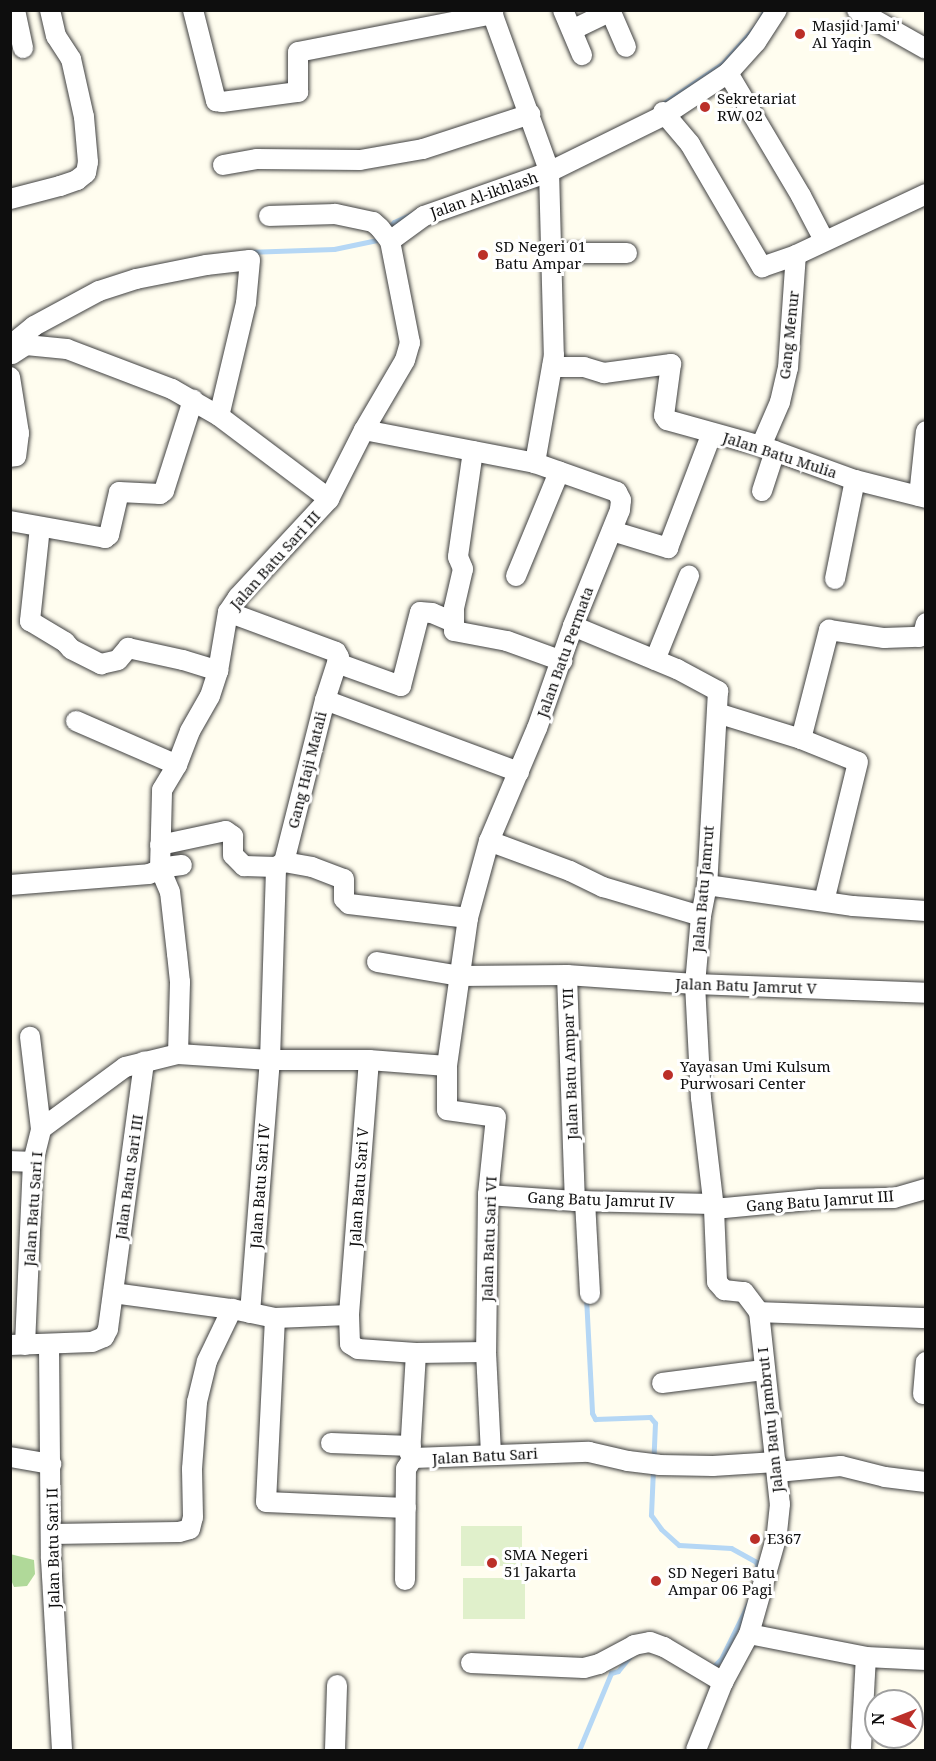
<!DOCTYPE html>
<html>
<head>
<meta charset="utf-8">
<style>
	body { margin:0 }
	#map { position:relative; width:936px; height:1761px; overflow:hidden; background:#fffdef; font-family:"Noto Serif",serif }
	div>[style] { position:absolute }
	[style*='--x'] { left:calc(var(--x)*1px); top:calc(var(--y)*1px); width:calc(var(--w)*1px); rotate:calc(var(--a)*1deg) }
	.forest>* { inset:0; background:#b0d999 }
	.pitch>* { inset:0; background:#e0f0cb; transform-origin:0 0 }
	.stream>* { height:5px; margin:-2.5px; padding:0 2.5px; transform-origin:2.5px; border-radius:2.5px; background:#b5d7f5 }
	.roads { filter:drop-shadow(0 0 2px #414141) drop-shadow(0 0 2px #414141) }
	.street>* { height:20px; margin:-10px; padding:0 10px; transform-origin:10px; border-radius:10px; background:#fff }
	.dots>* { width:16px; height:16px; translate:-50% -50%; box-sizing:border-box; border:3px solid #fff; border-radius:50% }
	span { translate:-50% -50%; white-space:nowrap; text-align:center; line-height:1.15; -webkit-text-stroke:6px #fff; paint-order:stroke }
	.poi-label { font-size:15px; color:#0e0e0e }
	.left { translate:0 -50%; text-align:left }
	.street-label { font-size:15px; color:#0e0e0e }
	.frame { position:absolute; inset:0; border:12px solid #0e0e0e; pointer-events:none }
	.north { position:absolute; left:864px; top:1689px; width:60px; height:60px; box-sizing:border-box; background:#fff; border:2px solid #9f9f9f; border-radius:50%; rotate:270deg; font-size:16px; font-weight:700; line-height:24px; text-align:center; color:#0e0e0e }
	.north::after { content:''; display:block; margin:auto; width:21px; height:27px; background:#bb2f29; clip-path:polygon(50% 0,100% 100%,50% 72%,0 100%) }
</style>
</head>
<body>
<div id="map">
	<div class="forest">
		<i style="clip-path:polygon(10px 1554px,34px 1560px,35px 1574px,27px 1586px,14px 1587px,11px 1580px)"></i>
	</div>
	<div class="pitch">
		<i style="left:461px;top:1526px;width:61px;height:40px"></i>
		<i style="left:463px;top:1578px;width:62px;height:41px"></i>
	</div>
	<div class="stream">
		<i style="--x:661;--y:105;--w:75;--a:-34.1"></i>
		<i style="--x:723;--y:63;--w:51;--a:-48.2"></i>
		<i style="--x:757;--y:25;--w:17;--a:-62"></i>
		<i style="--x:386;--y:230;--w:11;--a:-45"></i>
		<i style="--x:394;--y:222;--w:22;--a:-24"></i>
		<i style="--x:248;--y:252;--w:86;--a:-2"></i>
		<i style="--x:334;--y:249;--w:44;--a:-11.8"></i>
		<i style="--x:377;--y:240;--w:4;--a:-45"></i>
		<i style="--x:586;--y:1297;--w:116;--a:87"></i>
		<i style="--x:592;--y:1413;--w:7;--a:63"></i>
		<i style="--x:595;--y:1419;--w:55;--a:-2.1"></i>
		<i style="--x:650;--y:1417;--w:8;--a:50"></i>
		<i style="--x:655;--y:1423;--w:92;--a:92.5"></i>
		<i style="--x:651;--y:1515;--w:17;--a:54"></i>
		<i style="--x:661;--y:1529;--w:24;--a:42"></i>
		<i style="--x:679;--y:1545;--w:52;--a:3.3"></i>
		<i style="--x:731;--y:1548;--w:29;--a:29"></i>
		<i style="--x:756;--y:1562;--w:9;--a:72"></i>
		<i style="--x:711;--y:1669;--w:14;--a:-45"></i>
		<i style="--x:721;--y:1659;--w:64;--a:-63.8"></i>
		<i style="--x:579;--y:1750;--w:83;--a:-67.4"></i>
		<i style="--x:611;--y:1673;--w:7;--a:-16"></i>
		<i style="--x:618;--y:1671;--w:19;--a:-51"></i>
	</div>
	<div class="roads">
		<div class="street">
			<i style="--x:15;--y:10;--w:39;--a:78"></i>
			<i style="--x:193;--y:10;--w:94;--a:75.8"></i>
			<i style="--x:216;--y:101;--w:6;--a:9"></i>
			<i style="--x:222;--y:102;--w:77;--a:-7.5"></i>
			<i style="--x:298;--y:92;--w:40;--a:-90"></i>
			<i style="--x:298;--y:52;--w:199;--a:-11"></i>
			<i style="--x:491;--y:10;--w:170;--a:70.1"></i>
			<i style="--x:549;--y:170;--w:185;--a:88.5"></i>
			<i style="--x:554;--y:355;--w:110;--a:100"></i>
			<i style="--x:563;--y:10;--w:49;--a:67.1"></i>
			<i style="--x:610;--y:10;--w:40;--a:66.6"></i>
			<i style="--x:857;--y:10;--w:79;--a:29.5"></i>
			<i style="--x:572;--y:30;--w:43;--a:-26"></i>
			<i style="--x:728;--y:73;--w:143;--a:59.3"></i>
			<i style="--x:801;--y:196;--w:50;--a:62.4"></i>
			<i style="--x:663;--y:112;--w:42;--a:49.8"></i>
			<i style="--x:690;--y:144;--w:143;--a:59.7"></i>
			<i style="--x:762;--y:267;--w:36;--a:-19"></i>
			<i style="--x:796;--y:255;--w:144;--a:-25.1"></i>
			<i style="--x:223;--y:165;--w:35;--a:-10"></i>
			<i style="--x:257;--y:159;--w:103;--a:0.6"></i>
			<i style="--x:360;--y:160;--w:64;--a:-9.9"></i>
			<i style="--x:423;--y:149;--w:113;--a:-18.1"></i>
			<i style="--x:10;--y:199;--w:52;--a:-14.6"></i>
			<i style="--x:60;--y:186;--w:18;--a:-19"></i>
			<i style="--x:77;--y:180;--w:11;--a:-38"></i>
			<i style="--x:86;--y:173;--w:11;--a:-80"></i>
			<i style="--x:88;--y:162;--w:45;--a:-95.1"></i>
			<i style="--x:84;--y:117;--w:59;--a:-102.6"></i>
			<i style="--x:71;--y:59;--w:27;--a:-123"></i>
			<i style="--x:56;--y:36;--w:27;--a:-103"></i>
			<i style="--x:390;--y:241;--w:42;--a:-36.3"></i>
			<i style="--x:424;--y:216;--w:133;--a:-19.4"></i>
			<i style="--x:549;--y:172;--w:129;--a:-26.2"></i>
			<i style="--x:665;--y:115;--w:76;--a:-33.7"></i>
			<i style="--x:728;--y:73;--w:42;--a:-47.9"></i>
			<i style="--x:756;--y:42;--w:38;--a:-57"></i>
			<i style="--x:553;--y:253;--w:74;--a:0"></i>
			<i style="--x:10;--y:349;--w:5;--a:-68"></i>
			<i style="--x:12;--y:344;--w:28;--a:-39"></i>
			<i style="--x:34;--y:326;--w:74;--a:-28.3"></i>
			<i style="--x:99;--y:291;--w:39;--a:-18"></i>
			<i style="--x:136;--y:279;--w:71;--a:-11.3"></i>
			<i style="--x:206;--y:265;--w:44;--a:-6.5"></i>
			<i style="--x:250;--y:260;--w:43;--a:95.3"></i>
			<i style="--x:246;--y:303;--w:116;--a:103.4"></i>
			<i style="--x:12;--y:354;--w:17;--a:-33"></i>
			<i style="--x:26;--y:345;--w:41;--a:5.6"></i>
			<i style="--x:67;--y:349;--w:112;--a:20.9"></i>
			<i style="--x:172;--y:389;--w:54;--a:29.9"></i>
			<i style="--x:219;--y:416;--w:138;--a:37"></i>
			<i style="--x:552;--y:367;--w:32;--a:0"></i>
			<i style="--x:584;--y:367;--w:21;--a:17"></i>
			<i style="--x:604;--y:373;--w:68;--a:-7.7"></i>
			<i style="--x:671;--y:364;--w:52;--a:97.7"></i>
			<i style="--x:664;--y:416;--w:5;--a:53"></i>
			<i style="--x:667;--y:420;--w:98;--a:15.5"></i>
			<i style="--x:761;--y:446;--w:100;--a:19.9"></i>
			<i style="--x:855;--y:480;--w:73;--a:14.2"></i>
			<i style="--x:10;--y:377;--w:57;--a:80.9"></i>
			<i style="--x:19;--y:433;--w:23;--a:97"></i>
			<i style="--x:16;--y:456;--w:6;--a:171"></i>
			<i style="--x:364;--y:430;--w:174;--a:10.9"></i>
			<i style="--x:535;--y:463;--w:87;--a:19.5"></i>
			<i style="--x:617;--y:492;--w:9;--a:63"></i>
			<i style="--x:621;--y:500;--w:10;--a:96"></i>
			<i style="--x:620;--y:510;--w:125;--a:112.1"></i>
			<i style="--x:573;--y:626;--w:108;--a:109.4"></i>
			<i style="--x:537;--y:728;--w:123;--a:113"></i>
			<i style="--x:489;--y:841;--w:80;--a:105.3"></i>
			<i style="--x:468;--y:918;--w:149;--a:98.1"></i>
			<i style="--x:447;--y:1066;--w:44;--a:90"></i>
			<i style="--x:447;--y:1110;--w:49;--a:8.1"></i>
			<i style="--x:496;--y:1117;--w:78;--a:95.9"></i>
			<i style="--x:488;--y:1195;--w:157;--a:90.7"></i>
			<i style="--x:486;--y:1352;--w:103;--a:87.2"></i>
			<i style="--x:761;--y:446;--w:48;--a:-66.6"></i>
			<i style="--x:780;--y:402;--w:35;--a:-77"></i>
			<i style="--x:788;--y:368;--w:113;--a:-86"></i>
			<i style="--x:473;--y:451;--w:107;--a:98.1"></i>
			<i style="--x:458;--y:557;--w:13;--a:67"></i>
			<i style="--x:463;--y:569;--w:40;--a:103"></i>
			<i style="--x:454;--y:608;--w:23;--a:90"></i>
			<i style="--x:454;--y:631;--w:54;--a:10.7"></i>
			<i style="--x:507;--y:641;--w:59;--a:20"></i>
			<i style="--x:762;--y:491;--w:42;--a:-72"></i>
			<i style="--x:919;--y:496;--w:65;--a:-83.9"></i>
			<i style="--x:10;--y:521;--w:97;--a:10.1"></i>
			<i style="--x:105;--y:538;--w:5;--a:-37"></i>
			<i style="--x:109;--y:535;--w:44;--a:-76.9"></i>
			<i style="--x:119;--y:492;--w:41;--a:2.8"></i>
			<i style="--x:160;--y:494;--w:5;--a:-37"></i>
			<i style="--x:164;--y:491;--w:96;--a:-72.3"></i>
			<i style="--x:40;--y:527;--w:95;--a:96.1"></i>
			<i style="--x:30;--y:621;--w:41;--a:31"></i>
			<i style="--x:65;--y:642;--w:9;--a:49"></i>
			<i style="--x:71;--y:649;--w:34;--a:27"></i>
			<i style="--x:101;--y:664;--w:17;--a:-13"></i>
			<i style="--x:118;--y:660;--w:16;--a:-50"></i>
			<i style="--x:128;--y:648;--w:56;--a:12.3"></i>
			<i style="--x:183;--y:660;--w:37;--a:17"></i>
			<i style="--x:612;--y:531;--w:59;--a:16.9"></i>
			<i style="--x:668;--y:548;--w:123;--a:-69.1"></i>
			<i style="--x:516;--y:576;--w:113;--a:-67.5"></i>
			<i style="--x:835;--y:579;--w:101;--a:-78.6"></i>
			<i style="--x:573;--y:626;--w:113;--a:22.5"></i>
			<i style="--x:677;--y:669;--w:47;--a:28.2"></i>
			<i style="--x:718;--y:691;--w:194;--a:93.2"></i>
			<i style="--x:707;--y:885;--w:32;--a:101"></i>
			<i style="--x:701;--y:916;--w:68;--a:95"></i>
			<i style="--x:695;--y:984;--w:114;--a:87"></i>
			<i style="--x:701;--y:1098;--w:112;--a:83.3"></i>
			<i style="--x:714;--y:1209;--w:73;--a:87.6"></i>
			<i style="--x:717;--y:1282;--w:11;--a:49"></i>
			<i style="--x:724;--y:1290;--w:20;--a:6"></i>
			<i style="--x:744;--y:1292;--w:25;--a:53"></i>
			<i style="--x:759;--y:1312;--w:193;--a:83.8"></i>
			<i style="--x:780;--y:1504;--w:31;--a:96"></i>
			<i style="--x:777;--y:1535;--w:103;--a:105.8"></i>
			<i style="--x:749;--y:1634;--w:55;--a:118.4"></i>
			<i style="--x:723;--y:1682;--w:73;--a:111.7"></i>
			<i style="--x:655;--y:660;--w:91;--a:-68"></i>
			<i style="--x:337;--y:663;--w:68;--a:19.8"></i>
			<i style="--x:401;--y:686;--w:76;--a:-75.6"></i>
			<i style="--x:420;--y:612;--w:12;--a:5"></i>
			<i style="--x:432;--y:613;--w:23;--a:23"></i>
			<i style="--x:325;--y:700;--w:207;--a:20.4"></i>
			<i style="--x:717;--y:713;--w:88;--a:17.2"></i>
			<i style="--x:801;--y:739;--w:61;--a:22"></i>
			<i style="--x:858;--y:762;--w:143;--a:103.7"></i>
			<i style="--x:76;--y:721;--w:110;--a:23.5"></i>
			<i style="--x:801;--y:739;--w:113;--a:-75.6"></i>
			<i style="--x:829;--y:630;--w:56;--a:8.3"></i>
			<i style="--x:884;--y:638;--w:35;--a:-2"></i>
			<i style="--x:919;--y:637;--w:4;--a:-27"></i>
			<i style="--x:923;--y:635;--w:12;--a:-76"></i>
			<i style="--x:489;--y:841;--w:86;--a:20.3"></i>
			<i style="--x:570;--y:871;--w:37;--a:26"></i>
			<i style="--x:603;--y:887;--w:102;--a:16.5"></i>
			<i style="--x:160;--y:845;--w:67;--a:-12"></i>
			<i style="--x:226;--y:831;--w:9;--a:36"></i>
			<i style="--x:233;--y:836;--w:19;--a:90"></i>
			<i style="--x:233;--y:855;--w:16;--a:45"></i>
			<i style="--x:244;--y:866;--w:32;--a:2"></i>
			<i style="--x:276;--y:867;--w:9;--a:-32"></i>
			<i style="--x:284;--y:862;--w:167;--a:-75.8"></i>
			<i style="--x:325;--y:700;--w:45;--a:-72"></i>
			<i style="--x:339;--y:657;--w:6;--a:-121"></i>
			<i style="--x:336;--y:652;--w:115;--a:-159.7"></i>
			<i style="--x:284;--y:862;--w:28;--a:10"></i>
			<i style="--x:312;--y:867;--w:34;--a:21"></i>
			<i style="--x:344;--y:879;--w:20;--a:90"></i>
			<i style="--x:344;--y:899;--w:7;--a:45"></i>
			<i style="--x:349;--y:904;--w:120;--a:6.7"></i>
			<i style="--x:10;--y:885;--w:139;--a:-4.5"></i>
			<i style="--x:149;--y:874;--w:18;--a:-22"></i>
			<i style="--x:166;--y:867;--w:16;--a:-7"></i>
			<i style="--x:707;--y:885;--w:148;--a:8.2"></i>
			<i style="--x:853;--y:906;--w:73;--a:3.9"></i>
			<i style="--x:377;--y:962;--w:85;--a:9.5"></i>
			<i style="--x:461;--y:976;--w:106;--a:-0.5"></i>
			<i style="--x:567;--y:975;--w:128;--a:4"></i>
			<i style="--x:695;--y:984;--w:231;--a:2.2"></i>
			<i style="--x:567;--y:975;--w:226;--a:88"></i>
			<i style="--x:178;--y:1054;--w:72;--a:-88.4"></i>
			<i style="--x:180;--y:982;--w:28;--a:-96"></i>
			<i style="--x:177;--y:954;--w:62;--a:-96.4"></i>
			<i style="--x:170;--y:892;--w:25;--a:-113"></i>
			<i style="--x:160;--y:869;--w:79;--a:-88.5"></i>
			<i style="--x:162;--y:790;--w:29;--a:-59"></i>
			<i style="--x:177;--y:765;--w:36;--a:-69"></i>
			<i style="--x:190;--y:731;--w:40;--a:-60.3"></i>
			<i style="--x:210;--y:696;--w:26;--a:-72"></i>
			<i style="--x:218;--y:671;--w:60;--a:-80.4"></i>
			<i style="--x:228;--y:612;--w:18;--a:-56"></i>
			<i style="--x:238;--y:597;--w:134;--a:-47.1"></i>
			<i style="--x:329;--y:499;--w:77;--a:-63.1"></i>
			<i style="--x:364;--y:430;--w:81;--a:-59.6"></i>
			<i style="--x:405;--y:360;--w:18;--a:-74"></i>
			<i style="--x:410;--y:343;--w:104;--a:-101.1"></i>
			<i style="--x:390;--y:241;--w:16;--a:-128"></i>
			<i style="--x:380;--y:228;--w:9;--a:-139"></i>
			<i style="--x:373;--y:222;--w:39;--a:-168"></i>
			<i style="--x:335;--y:214;--w:66;--a:178.3"></i>
			<i style="--x:369;--y:1060;--w:256;--a:94.5"></i>
			<i style="--x:349;--y:1315;--w:29;--a:88"></i>
			<i style="--x:350;--y:1344;--w:9;--a:32"></i>
			<i style="--x:358;--y:1349;--w:58;--a:3.9"></i>
			<i style="--x:416;--y:1353;--w:101;--a:93.4"></i>
			<i style="--x:410;--y:1454;--w:5;--a:53"></i>
			<i style="--x:413;--y:1458;--w:176;--a:-2"></i>
			<i style="--x:589;--y:1452;--w:40;--a:13"></i>
			<i style="--x:628;--y:1461;--w:31;--a:7"></i>
			<i style="--x:659;--y:1465;--w:54;--a:1.1"></i>
			<i style="--x:713;--y:1466;--w:63;--a:-3.6"></i>
			<i style="--x:41;--y:1129;--w:104;--a:-36.4"></i>
			<i style="--x:125;--y:1067;--w:55;--a:-13.8"></i>
			<i style="--x:178;--y:1054;--w:92;--a:3.7"></i>
			<i style="--x:270;--y:1060;--w:99;--a:0"></i>
			<i style="--x:369;--y:1060;--w:78;--a:4.4"></i>
			<i style="--x:10;--y:1161;--w:23;--a:2"></i>
			<i style="--x:488;--y:1195;--w:87;--a:3.9"></i>
			<i style="--x:575;--y:1201;--w:138;--a:1.2"></i>
			<i style="--x:585;--y:1201;--w:93;--a:86.9"></i>
			<i style="--x:714;--y:1209;--w:105;--a:-5.4"></i>
			<i style="--x:819;--y:1199;--w:75;--a:-0.8"></i>
			<i style="--x:894;--y:1198;--w:33;--a:-16"></i>
			<i style="--x:113;--y:1293;--w:120;--a:7.7"></i>
			<i style="--x:232;--y:1309;--w:44;--a:11.8"></i>
			<i style="--x:275;--y:1318;--w:74;--a:-2.3"></i>
			<i style="--x:759;--y:1312;--w:167;--a:2.1"></i>
			<i style="--x:250;--y:1313;--w:254;--a:-85.5"></i>
			<i style="--x:270;--y:1060;--w:193;--a:-88.2"></i>
			<i style="--x:275;--y:1318;--w:184;--a:92.8"></i>
			<i style="--x:266;--y:1502;--w:140;--a:2.5"></i>
			<i style="--x:10;--y:1345;--w:82;--a:-2.1"></i>
			<i style="--x:92;--y:1342;--w:13;--a:-23"></i>
			<i style="--x:104;--y:1337;--w:9;--a:-63"></i>
			<i style="--x:108;--y:1329;--w:270;--a:-82.3"></i>
			<i style="--x:25;--y:1345;--w:183;--a:-87.5"></i>
			<i style="--x:33;--y:1162;--w:34;--a:-76"></i>
			<i style="--x:41;--y:1129;--w:93;--a:-96.8"></i>
			<i style="--x:49;--y:1346;--w:213;--a:89.5"></i>
			<i style="--x:51;--y:1559;--w:191;--a:86.7"></i>
			<i style="--x:416;--y:1353;--w:70;--a:-0.8"></i>
			<i style="--x:662;--y:1383;--w:102;--a:-7.3"></i>
			<i style="--x:923;--y:1394;--w:32;--a:-85"></i>
			<i style="--x:331;--y:1443;--w:80;--a:2.1"></i>
			<i style="--x:10;--y:1457;--w:42;--a:9.7"></i>
			<i style="--x:777;--y:1472;--w:64;--a:-5.4"></i>
			<i style="--x:841;--y:1466;--w:45;--a:14"></i>
			<i style="--x:885;--y:1477;--w:41;--a:7"></i>
			<i style="--x:52;--y:1534;--w:127;--a:-0.9"></i>
			<i style="--x:179;--y:1532;--w:11;--a:-15"></i>
			<i style="--x:190;--y:1529;--w:12;--a:-76"></i>
			<i style="--x:193;--y:1517;--w:48;--a:-91.2"></i>
			<i style="--x:192;--y:1469;--w:67;--a:-85.7"></i>
			<i style="--x:197;--y:1402;--w:42;--a:-76.3"></i>
			<i style="--x:207;--y:1361;--w:58;--a:-64.3"></i>
			<i style="--x:405;--y:1580;--w:111;--a:-89.5"></i>
			<i style="--x:406;--y:1469;--w:13;--a:-58"></i>
			<i style="--x:749;--y:1634;--w:119;--a:11.1"></i>
			<i style="--x:866;--y:1657;--w:60;--a:2.9"></i>
			<i style="--x:471;--y:1663;--w:113;--a:2.5"></i>
			<i style="--x:584;--y:1668;--w:16;--a:-15"></i>
			<i style="--x:599;--y:1664;--w:40;--a:-28"></i>
			<i style="--x:634;--y:1645;--w:16;--a:-11"></i>
			<i style="--x:650;--y:1642;--w:15;--a:20"></i>
			<i style="--x:664;--y:1647;--w:69;--a:30.7"></i>
			<i style="--x:861;--y:1748;--w:91;--a:-86.9"></i>
			<i style="--x:335;--y:1750;--w:65;--a:-88.2"></i>
		</div>
	</div>
	<div class="dots">
		<i style="left:800px;top:34px;background:#bb2f29"></i>
		<i style="left:705px;top:107px;background:#bb2f29"></i>
		<i style="left:483px;top:255px;background:#bb2f29"></i>
		<i style="left:668px;top:1075px;background:#bb2f29"></i>
		<i style="left:755px;top:1539px;background:#bb2f29"></i>
		<i style="left:492px;top:1563px;background:#bb2f29"></i>
		<i style="left:656px;top:1581px;background:#bb2f29"></i>
	</div>
	<div class="poi-label">
		<span class="left" style="left:812px;top:34px">Masjid Jami'<br>Al Yaqin</span>
		<span class="left" style="left:717px;top:107px">Sekretariat<br>RW 02</span>
		<span class="left" style="left:495px;top:255px">SD Negeri 01<br>Batu Ampar</span>
		<span class="left" style="left:680px;top:1075px">Yayasan Umi Kulsum<br>Purwosari Center</span>
		<span class="left" style="left:767px;top:1539px">E367</span>
		<span class="left" style="left:504px;top:1563px">SMA Negeri<br>51 Jakarta</span>
		<span class="left" style="left:668px;top:1581px">SD Negeri Batu<br>Ampar 06 Pagi</span>
	</div>
	<div class="street-label">
		<span style="left:484px;top:195px;rotate:-19deg">Jalan Al-ikhlash</span>
		<span style="left:789px;top:335px;rotate:-84deg">Gang Menur</span>
		<span style="left:780px;top:455px;rotate:18deg">Jalan Batu Mulia</span>
		<span style="left:275px;top:560px;rotate:-48deg">Jalan Batu Sari III</span>
		<span style="left:565px;top:652px;rotate:-70deg">Jalan Batu Permata</span>
		<span style="left:307px;top:770px;rotate:-76deg">Gang Haji Matali</span>
		<span style="left:703px;top:889px;rotate:-85deg">Jalan Batu Jamrut</span>
		<span style="left:746px;top:986px;rotate:2deg">Jalan Batu Jamrut V</span>
		<span style="left:570px;top:1064px;rotate:-92deg">Jalan Batu Ampar VII</span>
		<span style="left:129px;top:1177px;rotate:-82deg">Jalan Batu Sari III</span>
		<span style="left:260px;top:1186px;rotate:-86deg">Jalan Batu Sari IV</span>
		<span style="left:359px;top:1187px;rotate:-86deg">Jalan Batu Sari V</span>
		<span style="left:601px;top:1200px;rotate:2deg">Gang Batu Jamrut IV</span>
		<span style="left:820px;top:1201px;rotate:-4deg">Gang Batu Jamrut III</span>
		<span style="left:33px;top:1209px;rotate:-86deg">Jalan Batu Sari I</span>
		<span style="left:489px;top:1239px;rotate:-88deg">Jalan Batu Sari VI</span>
		<span style="left:770px;top:1420px;rotate:-96deg">Jalan Batu Jambrut I</span>
		<span style="left:485px;top:1456px;rotate:-3deg">Jalan Batu Sari</span>
		<span style="left:53px;top:1548px;rotate:-91deg">Jalan Batu Sari II</span>
	</div>
	<div class="frame"></div>
	<div class="north">N</div>
</div>
</body>
</html>
